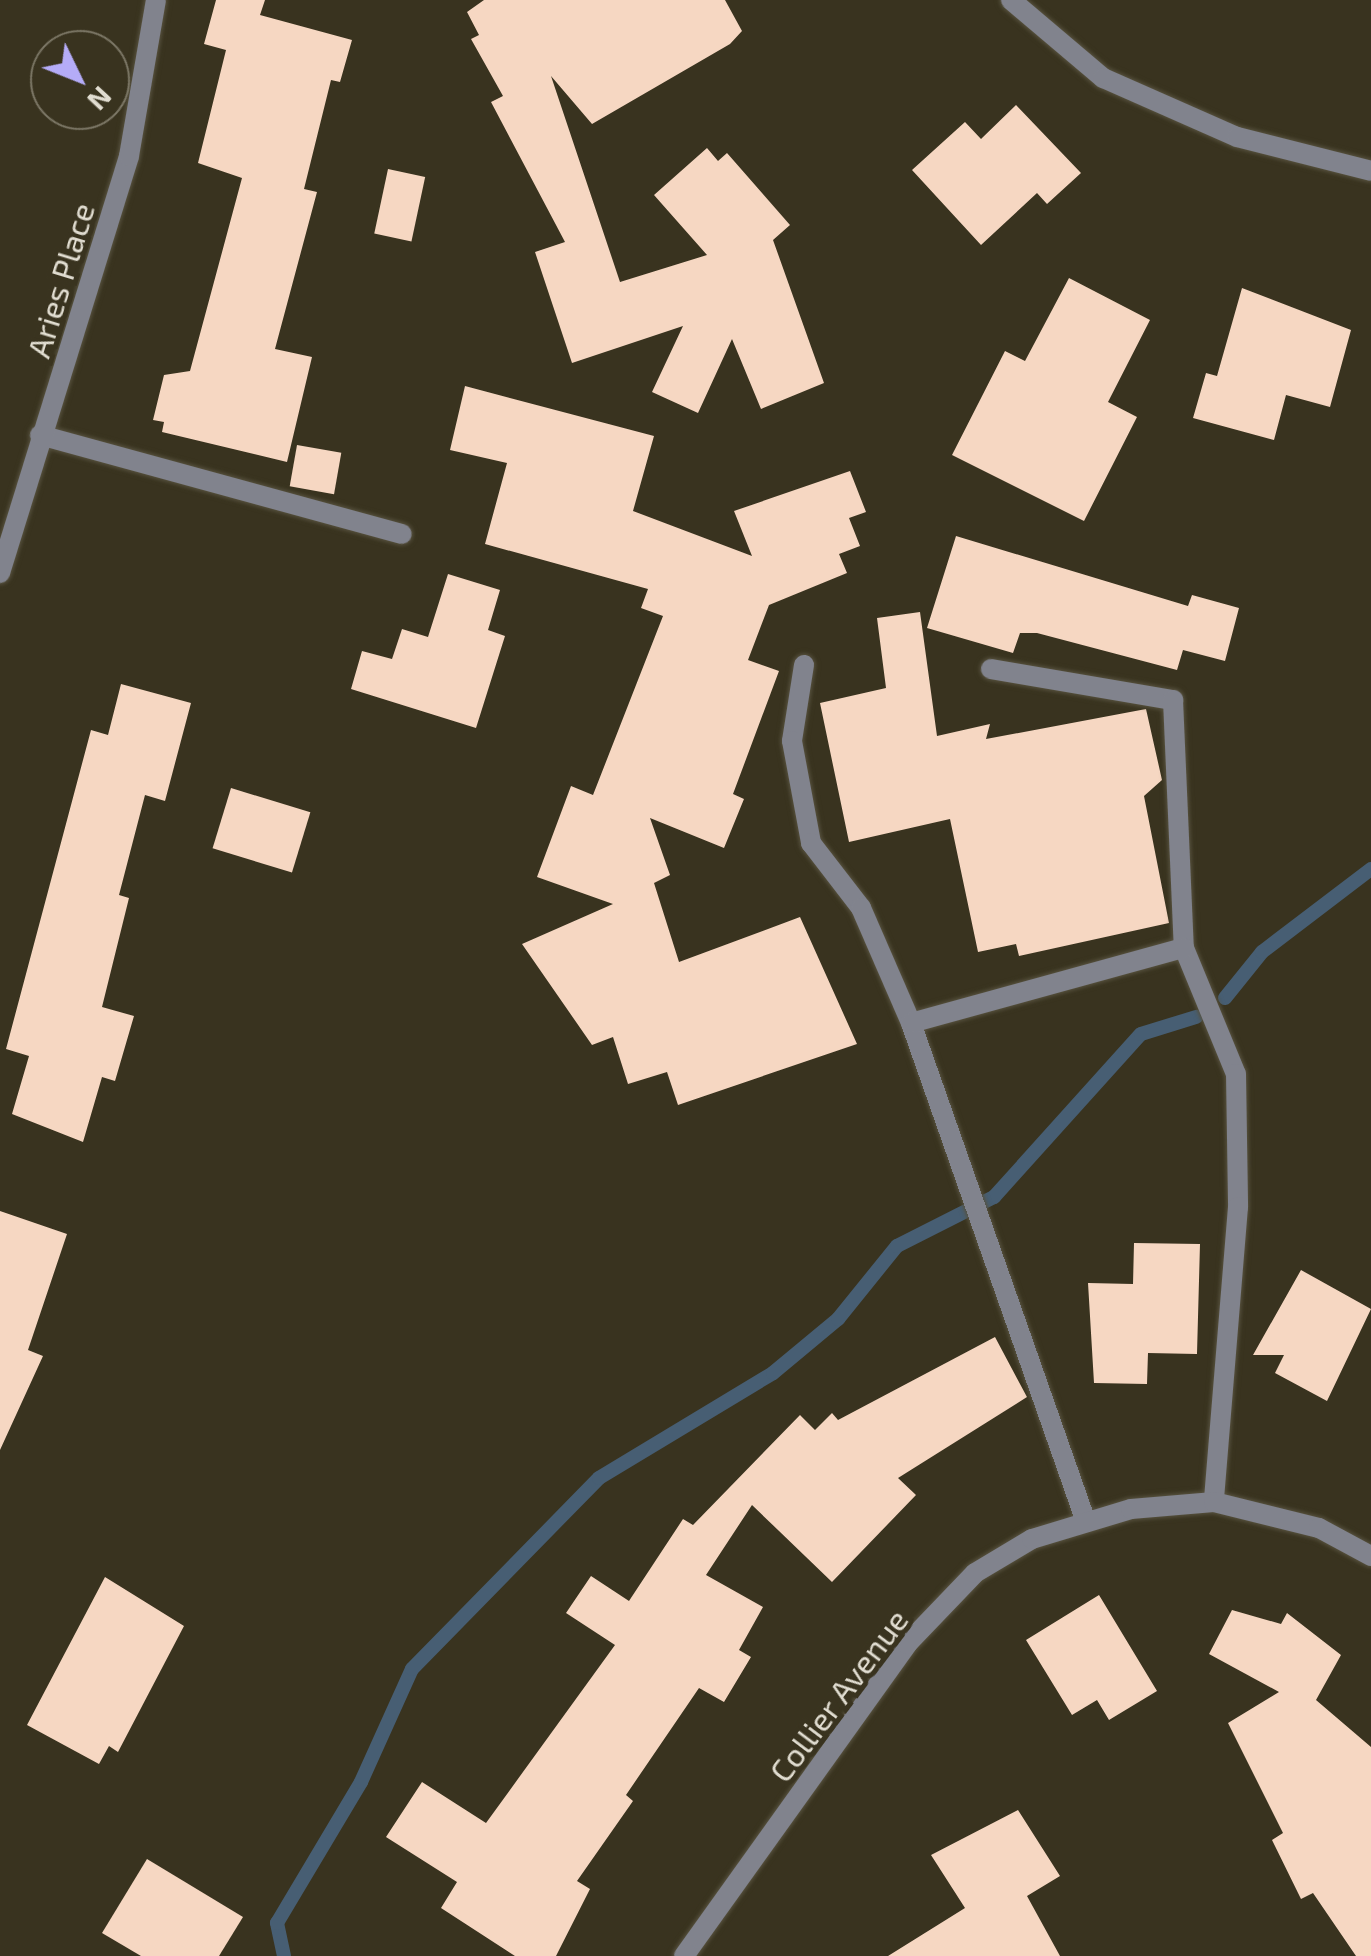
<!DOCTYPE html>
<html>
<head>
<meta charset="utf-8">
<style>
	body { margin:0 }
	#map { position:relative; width:1371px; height:1956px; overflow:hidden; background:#39331f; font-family:"Exo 2",sans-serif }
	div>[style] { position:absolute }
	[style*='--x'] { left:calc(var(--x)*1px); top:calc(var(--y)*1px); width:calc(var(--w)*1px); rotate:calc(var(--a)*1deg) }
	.stream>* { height:14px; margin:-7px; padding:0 7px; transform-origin:7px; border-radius:7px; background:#475e73 }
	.building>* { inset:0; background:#f6d7c2; transform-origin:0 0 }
	.roads { filter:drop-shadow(0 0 2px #57523f) drop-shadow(0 0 2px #57523f) }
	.minor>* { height:20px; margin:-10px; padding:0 10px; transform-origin:10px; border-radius:10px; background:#81838d }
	span { translate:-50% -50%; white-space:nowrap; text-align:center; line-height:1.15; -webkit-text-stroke:10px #39331f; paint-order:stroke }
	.street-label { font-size:32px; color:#e1ddd1 }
	.north { position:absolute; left:30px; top:30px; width:100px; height:100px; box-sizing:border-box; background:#39331f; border:2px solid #7c7766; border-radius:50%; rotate:133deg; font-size:28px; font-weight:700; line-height:40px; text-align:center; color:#e1ddd1 }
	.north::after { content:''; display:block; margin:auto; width:35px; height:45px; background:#b5acf8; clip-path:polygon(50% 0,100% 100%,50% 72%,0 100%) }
</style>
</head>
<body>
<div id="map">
	<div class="stream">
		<i style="--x:1225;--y:998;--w:59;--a:-51.2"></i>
		<i style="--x:1262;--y:952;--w:137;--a:-37.3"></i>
		<i style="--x:284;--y:1956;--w:34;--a:-102"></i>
		<i style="--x:277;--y:1923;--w:164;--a:-59.2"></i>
		<i style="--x:361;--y:1782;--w:124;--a:-65.7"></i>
		<i style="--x:412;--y:1669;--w:267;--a:-45.6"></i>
		<i style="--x:599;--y:1478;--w:203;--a:-31.1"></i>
		<i style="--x:773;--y:1373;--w:85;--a:-39.7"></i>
		<i style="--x:838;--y:1319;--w:94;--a:-51.1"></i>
		<i style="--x:897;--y:1246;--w:109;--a:-26.8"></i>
		<i style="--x:994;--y:1197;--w:219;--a:-48"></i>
		<i style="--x:1141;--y:1034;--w:58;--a:-17.2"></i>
	</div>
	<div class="building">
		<i style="clip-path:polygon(216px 0,265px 0,260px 15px,352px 40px,340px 82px,331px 80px,304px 189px,317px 192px,275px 349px,312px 357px,287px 462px,162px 432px,164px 422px,153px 420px,164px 375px,190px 371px,242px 178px,198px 163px,226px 50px,204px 44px)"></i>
		<i style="clip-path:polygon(484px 0,725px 0,742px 31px,730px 44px,592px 124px,551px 76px,620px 282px,707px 255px,654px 195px,707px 148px,718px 161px,727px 153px,790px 225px,773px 240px,824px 383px,761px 409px,732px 339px,698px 413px,652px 392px,683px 326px,572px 363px,535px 252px,565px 242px,491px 102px,503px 96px,471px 39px,479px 35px,467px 12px)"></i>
		<i style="clip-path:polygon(1016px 105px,1081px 173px,1047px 204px,1037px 193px,981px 245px,912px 170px,965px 122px,981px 139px)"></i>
		<i style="left:388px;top:169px;width:38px;height:66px;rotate:12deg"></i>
		<i style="clip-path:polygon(1069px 278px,1150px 320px,1108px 402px,1137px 417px,1084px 521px,952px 455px,1005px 351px,1025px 361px)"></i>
		<i style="clip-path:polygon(1242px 288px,1351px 330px,1330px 407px,1286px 395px,1274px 440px,1193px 418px,1206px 373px,1217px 376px)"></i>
		<i style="clip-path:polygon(465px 386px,654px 436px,633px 511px,752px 556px,734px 511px,850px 471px,866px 512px,849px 518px,860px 546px,839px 554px,847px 573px,769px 605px,748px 660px,779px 671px,733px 794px,744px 799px,724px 848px,650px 818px,670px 875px,654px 883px,679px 962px,800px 917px,857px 1044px,678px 1105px,667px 1072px,628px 1084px,613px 1037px,592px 1045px,522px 944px,613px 904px,537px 877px,571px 786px,593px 795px,663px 616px,641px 608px,648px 589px,485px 544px,507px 463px,450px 450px)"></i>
		<i style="left:297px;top:445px;width:45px;height:42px;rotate:10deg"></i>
		<i style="clip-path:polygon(956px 536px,1188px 606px,1192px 595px,1239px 608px,1225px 661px,1183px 650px,1177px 670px,1037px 633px,1020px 633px,1013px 653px,927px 628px)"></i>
		<i style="clip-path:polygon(448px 574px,500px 590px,488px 630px,505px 636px,476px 728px,351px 689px,362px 651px,392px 659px,402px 629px,428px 637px)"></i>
		<i style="clip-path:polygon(920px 612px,937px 736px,990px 724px,986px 739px,1146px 709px,1162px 780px,1144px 796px,1169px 923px,1019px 956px,1016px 944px,978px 952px,950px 819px,849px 842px,820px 703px,886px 688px,877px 618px)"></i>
		<i style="clip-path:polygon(121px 684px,191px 703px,165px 801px,145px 795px,119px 895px,129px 898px,102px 1007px,134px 1016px,115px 1081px,102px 1077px,83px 1142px,12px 1114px,29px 1056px,6px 1049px,91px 730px,108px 735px)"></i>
		<i style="left:231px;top:788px;width:83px;height:63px;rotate:17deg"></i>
		<i style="clip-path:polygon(0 1211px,67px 1234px,28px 1350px,43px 1356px,0 1450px)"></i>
		<i style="clip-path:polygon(1134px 1243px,1200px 1244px,1197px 1354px,1148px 1353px,1147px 1384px,1094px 1383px,1088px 1283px,1133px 1284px)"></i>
		<i style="clip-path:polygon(1301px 1270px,1371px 1309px,1327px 1401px,1275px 1373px,1284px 1355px,1253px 1355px)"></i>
		<i style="clip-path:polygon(995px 1337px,1027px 1397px,898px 1478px,916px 1495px,832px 1582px,752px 1505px,706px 1575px,763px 1607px,739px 1650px,751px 1657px,724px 1702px,699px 1688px,626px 1795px,633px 1801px,577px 1881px,590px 1889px,556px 1956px,515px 1956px,441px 1908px,457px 1882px,386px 1837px,422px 1782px,486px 1823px,615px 1645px,566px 1613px,591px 1576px,629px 1601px,683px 1519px,693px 1525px,800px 1415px,815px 1430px,832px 1413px,838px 1420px)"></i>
		<i style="clip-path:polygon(105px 1577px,184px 1626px,118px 1752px,109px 1746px,99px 1764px,27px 1725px)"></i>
		<i style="clip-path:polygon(1099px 1595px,1157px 1691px,1109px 1720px,1097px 1700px,1072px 1715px,1026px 1640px)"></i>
		<i style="clip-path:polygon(1232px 1610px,1281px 1624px,1287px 1613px,1341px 1655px,1316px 1700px,1371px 1747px,1371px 1956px,1356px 1956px,1313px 1893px,1301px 1899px,1272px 1840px,1283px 1833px,1228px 1723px,1279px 1692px,1209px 1654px)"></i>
		<i style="clip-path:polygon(1018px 1810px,1060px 1876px,1027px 1896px,1060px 1956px,888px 1956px,965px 1908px,931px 1855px)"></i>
		<i style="clip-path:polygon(147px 1859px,243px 1917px,219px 1956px,141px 1956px,102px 1933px)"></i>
	</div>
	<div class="roads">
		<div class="minor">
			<i style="--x:1011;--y:0;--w:121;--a:40.3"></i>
			<i style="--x:1103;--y:78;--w:146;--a:23.8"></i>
			<i style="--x:1237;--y:137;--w:138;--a:14.2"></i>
			<i style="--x:40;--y:435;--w:375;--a:15.3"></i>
			<i style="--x:0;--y:573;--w:436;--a:-72.8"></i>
			<i style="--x:129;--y:156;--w:158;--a:-80.2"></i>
			<i style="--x:804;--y:665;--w:77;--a:99"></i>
			<i style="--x:792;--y:741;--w:104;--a:79.4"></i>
			<i style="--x:811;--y:843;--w:82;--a:52.4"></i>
			<i style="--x:861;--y:908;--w:125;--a:66.5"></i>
			<i style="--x:911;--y:1023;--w:526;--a:70.67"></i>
			<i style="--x:991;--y:669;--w:185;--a:9.7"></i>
			<i style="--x:1173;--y:700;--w:248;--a:87.5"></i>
			<i style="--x:1184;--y:948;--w:136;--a:67.6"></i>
			<i style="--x:1236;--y:1074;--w:133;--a:89.1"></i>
			<i style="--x:1238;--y:1207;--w:296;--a:94.7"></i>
			<i style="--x:911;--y:1023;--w:283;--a:-15.4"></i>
			<i style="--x:684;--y:1956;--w:384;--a:-54.4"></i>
			<i style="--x:907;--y:1644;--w:98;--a:-46.2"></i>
			<i style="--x:975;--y:1573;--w:66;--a:-30.8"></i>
			<i style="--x:1032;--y:1539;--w:103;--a:-16.9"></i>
			<i style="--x:1131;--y:1509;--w:83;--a:-4.8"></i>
			<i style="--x:1214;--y:1502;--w:108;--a:13.9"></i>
			<i style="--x:1319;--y:1528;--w:59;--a:28.3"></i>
		</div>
	</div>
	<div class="street-label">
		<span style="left:60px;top:280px;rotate:-73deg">Aries Place</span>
		<span style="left:838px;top:1695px;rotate:-53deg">Collier Avenue</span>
	</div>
	<div class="north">N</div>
</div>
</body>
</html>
